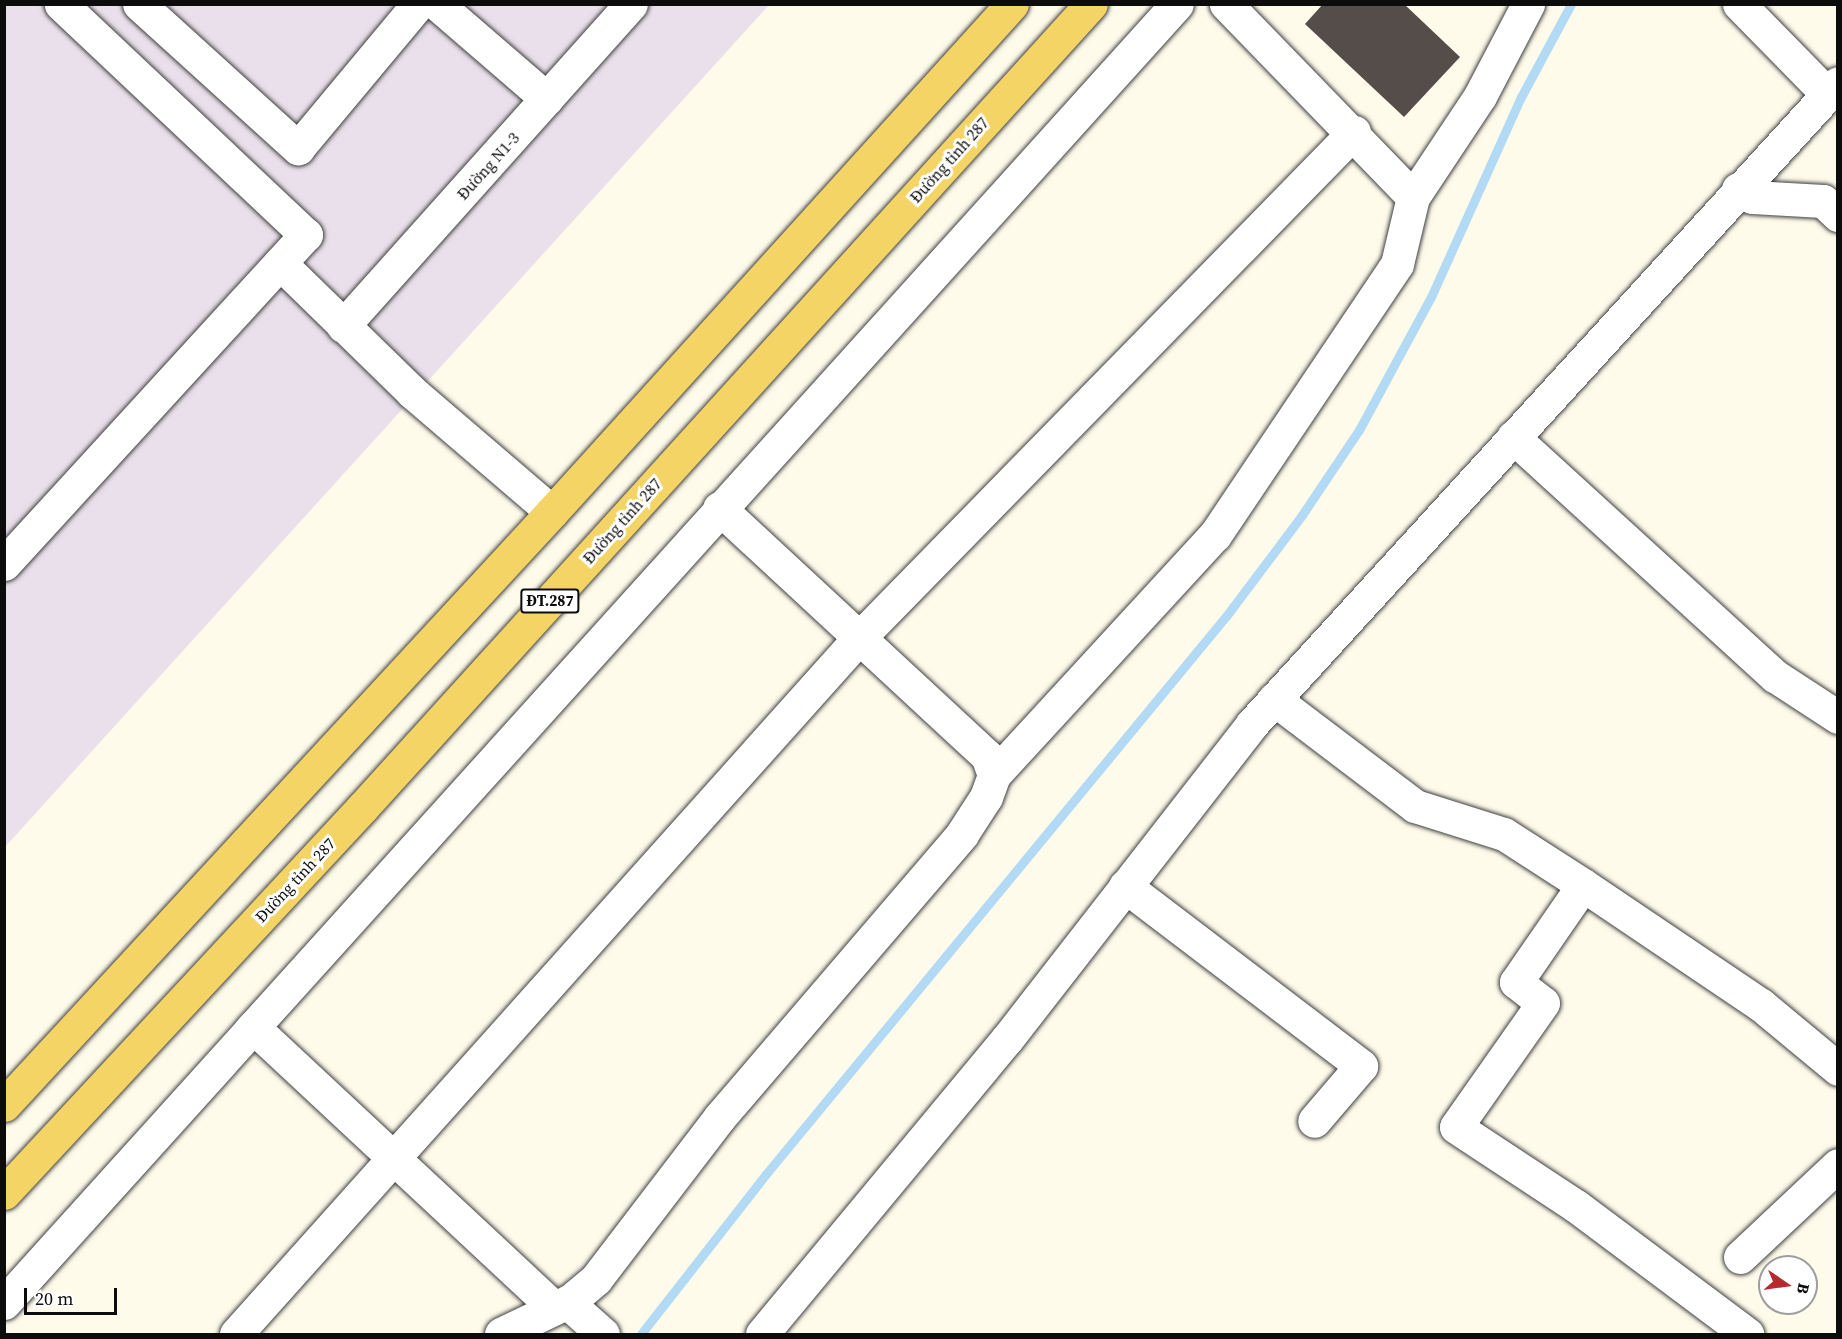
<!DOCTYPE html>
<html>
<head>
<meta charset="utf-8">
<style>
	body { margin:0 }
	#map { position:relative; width:1842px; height:1339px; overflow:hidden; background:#fefbeb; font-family:"Source Serif 4",serif }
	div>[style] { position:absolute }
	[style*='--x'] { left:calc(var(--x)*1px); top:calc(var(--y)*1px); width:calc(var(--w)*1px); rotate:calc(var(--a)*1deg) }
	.industrial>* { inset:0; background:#eae0eb }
	.stream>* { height:9px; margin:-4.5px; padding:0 4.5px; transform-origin:4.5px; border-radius:4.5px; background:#b2daf4 }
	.building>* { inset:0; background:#544d49 }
	.roads { filter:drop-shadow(0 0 2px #3f3f3f) drop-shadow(0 0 2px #3f3f3f) }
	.minor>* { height:33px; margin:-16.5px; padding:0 16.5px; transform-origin:16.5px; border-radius:16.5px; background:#fff }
	.major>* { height:33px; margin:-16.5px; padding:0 16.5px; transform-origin:16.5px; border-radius:16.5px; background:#f4d465 }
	span { translate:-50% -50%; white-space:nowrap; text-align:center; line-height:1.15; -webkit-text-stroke:6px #fff; paint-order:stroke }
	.shield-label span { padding:2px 4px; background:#fff; border:2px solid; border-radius:4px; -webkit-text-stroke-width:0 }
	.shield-label { font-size:15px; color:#0c0c0c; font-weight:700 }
	.street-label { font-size:16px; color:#0c0c0c }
	.frame { position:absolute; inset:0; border:6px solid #0c0c0c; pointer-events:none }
	.north { position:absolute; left:1758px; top:1255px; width:60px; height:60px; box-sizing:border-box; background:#fff; border:2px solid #9e9e9e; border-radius:50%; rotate:103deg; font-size:16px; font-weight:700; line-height:24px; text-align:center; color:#0c0c0c }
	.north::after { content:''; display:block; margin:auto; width:21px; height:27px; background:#b7292d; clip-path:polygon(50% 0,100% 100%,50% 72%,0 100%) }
	.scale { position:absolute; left:24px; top:1288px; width:93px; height:27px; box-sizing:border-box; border:3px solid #0c0c0c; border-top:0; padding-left:8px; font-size:18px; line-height:21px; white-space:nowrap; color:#0c0c0c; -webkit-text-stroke:4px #fff; paint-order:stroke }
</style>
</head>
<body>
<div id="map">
	<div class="industrial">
		<i style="clip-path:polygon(5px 5px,769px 5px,5px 847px)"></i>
	</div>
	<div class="stream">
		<i style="--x:641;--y:1334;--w:203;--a:-52"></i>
		<i style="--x:766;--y:1174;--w:725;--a:-50.49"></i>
		<i style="--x:1227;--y:615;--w:125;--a:-53.1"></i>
		<i style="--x:1302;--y:515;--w:102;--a:-56.2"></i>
		<i style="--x:1359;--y:430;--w:151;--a:-61.6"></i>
		<i style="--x:1431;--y:297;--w:219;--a:-65.8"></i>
		<i style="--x:1521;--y:97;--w:106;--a:-61.7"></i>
	</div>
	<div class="building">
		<i style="clip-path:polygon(1323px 4px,1404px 4px,1460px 57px,1404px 117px,1305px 24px)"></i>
	</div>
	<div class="roads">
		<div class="minor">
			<i style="--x:139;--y:4;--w:215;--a:42.2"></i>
			<i style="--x:298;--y:148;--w:187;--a:-50.2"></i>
			<i style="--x:437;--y:4;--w:145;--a:40.8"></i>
			<i style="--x:1739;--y:4;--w:126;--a:45.6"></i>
			<i style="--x:1738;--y:189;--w:16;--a:30"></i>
			<i style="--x:1752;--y:197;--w:71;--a:3.2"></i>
			<i style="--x:1823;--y:201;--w:21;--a:43"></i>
			<i style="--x:1413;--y:197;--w:121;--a:-56.4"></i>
			<i style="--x:1480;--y:96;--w:104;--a:-62.4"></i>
			<i style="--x:280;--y:263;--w:185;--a:44.3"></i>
			<i style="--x:412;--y:392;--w:184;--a:40.6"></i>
			<i style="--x:343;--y:326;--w:432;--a:-48.2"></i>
			<i style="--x:1513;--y:437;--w:355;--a:42.4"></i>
			<i style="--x:1775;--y:676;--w:75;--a:33.1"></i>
			<i style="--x:4;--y:564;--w:447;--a:-47.5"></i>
			<i style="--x:306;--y:235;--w:337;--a:-136.7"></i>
			<i style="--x:1274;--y:699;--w:177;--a:37.2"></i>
			<i style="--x:1415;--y:806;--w:93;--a:17.5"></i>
			<i style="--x:1504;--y:834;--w:94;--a:32.8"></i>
			<i style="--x:1583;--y:885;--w:215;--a:34"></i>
			<i style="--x:1761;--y:1005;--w:100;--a:39.7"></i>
			<i style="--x:994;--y:775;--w:326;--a:-47.4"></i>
			<i style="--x:1215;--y:535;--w:326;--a:-56.1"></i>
			<i style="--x:1397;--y:264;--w:69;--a:-76.6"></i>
			<i style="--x:1413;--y:197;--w:269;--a:-134.1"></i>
			<i style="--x:1583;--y:885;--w:118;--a:124.6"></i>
			<i style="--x:1516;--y:982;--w:34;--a:38"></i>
			<i style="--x:1543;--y:1003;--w:151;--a:125.1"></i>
			<i style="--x:1456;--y:1127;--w:144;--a:33.4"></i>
			<i style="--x:1576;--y:1206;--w:214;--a:36.8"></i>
			<i style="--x:1125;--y:886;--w:297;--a:37.3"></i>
			<i style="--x:1361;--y:1066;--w:72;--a:130.5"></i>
			<i style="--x:253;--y:1027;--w:412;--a:43"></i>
			<i style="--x:1740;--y:1257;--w:134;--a:-43.2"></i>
			<i style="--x:567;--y:1302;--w:48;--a:41.6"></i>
			<i style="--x:4;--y:1303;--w:1750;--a:-47.92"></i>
			<i style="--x:236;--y:1334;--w:934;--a:-48.17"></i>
			<i style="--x:859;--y:638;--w:708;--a:-45.63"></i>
			<i style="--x:501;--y:1334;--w:76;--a:-25.6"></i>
			<i style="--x:570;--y:1301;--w:34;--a:-40"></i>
			<i style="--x:596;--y:1279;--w:203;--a:-52.6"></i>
			<i style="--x:719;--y:1118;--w:374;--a:-49.4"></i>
			<i style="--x:962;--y:834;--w:44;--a:-57"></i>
			<i style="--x:986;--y:797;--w:23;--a:-70"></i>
			<i style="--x:994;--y:775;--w:20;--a:-110"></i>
			<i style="--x:987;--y:756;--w:365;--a:-137.2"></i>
			<i style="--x:762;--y:1334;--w:383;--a:-50.3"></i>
			<i style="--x:1007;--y:1039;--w:399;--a:-52.1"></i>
			<i style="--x:1252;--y:724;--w:868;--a:-47.57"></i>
		</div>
		<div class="major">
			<i style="--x:4;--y:1105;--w:807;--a:-47.26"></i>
			<i style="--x:552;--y:512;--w:685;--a:-47.84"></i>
			<i style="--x:4;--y:1193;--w:526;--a:-47.08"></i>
			<i style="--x:362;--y:808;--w:1085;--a:-47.8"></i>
		</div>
	</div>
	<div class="shield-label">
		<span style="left:550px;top:601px">ĐT.287</span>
	</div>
	<div class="street-label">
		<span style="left:949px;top:160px;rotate:-48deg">Đường tỉnh 287</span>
		<span style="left:488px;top:166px;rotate:-48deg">Đường N1-3</span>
		<span style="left:622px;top:521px;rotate:-48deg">Đường tỉnh 287</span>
		<span style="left:295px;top:880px;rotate:-47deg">Đường tỉnh 287</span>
	</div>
	<div class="frame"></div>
	<div class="north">B</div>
	<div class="scale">20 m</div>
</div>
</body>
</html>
